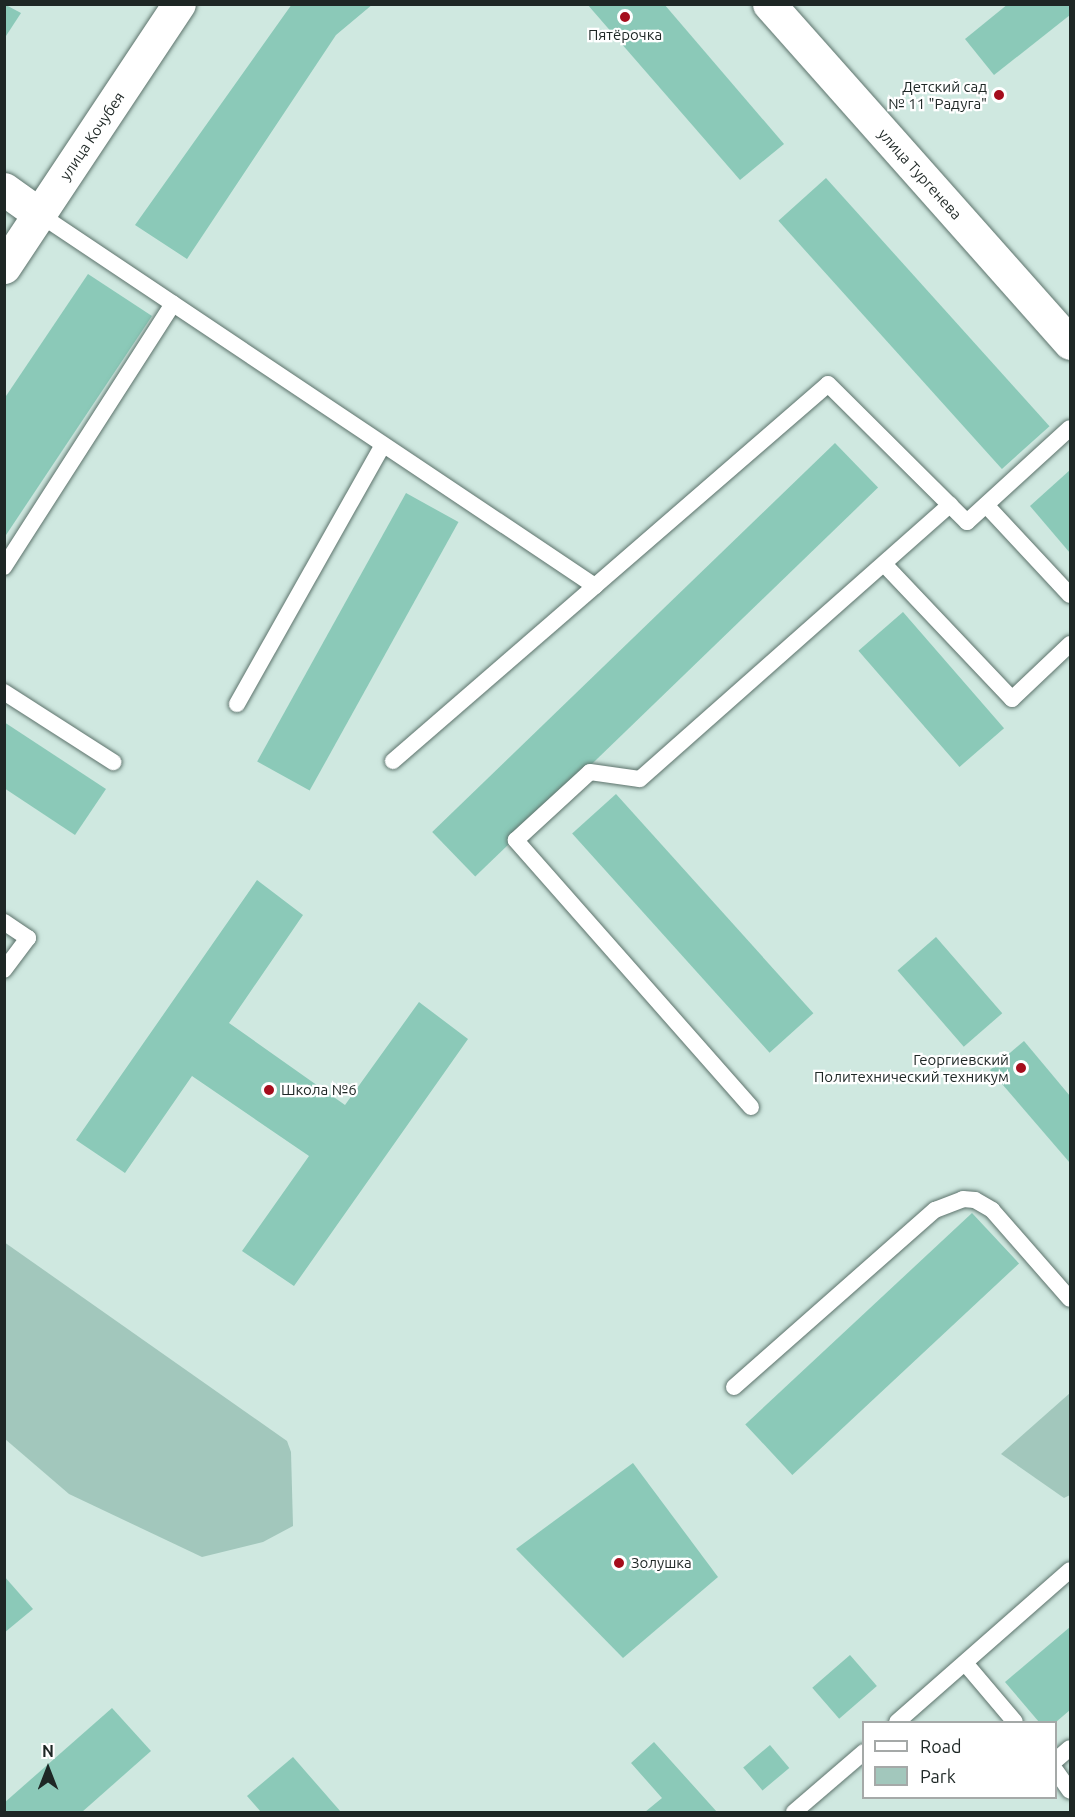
<!DOCTYPE html>
<html>
<head>
<meta charset="utf-8">
<style>
	body { margin:0 }
	#map { position:relative; width:1075px; height:1817px; overflow:hidden; background:#cfe8e0; font-family:Ubuntu,sans-serif }
	div>[style] { position:absolute }
	[style*='--x'] { left:calc(var(--x)*1px); top:calc(var(--y)*1px); width:calc(var(--w)*1px); rotate:calc(var(--a)*1deg) }
	.green>* { inset:0; background:#a2c7bc }
	.building>* { inset:0; background:#8bc9b8; transform-origin:0 0 }
	.roads { filter:drop-shadow(0 0 2px #5d736c) drop-shadow(0 0 2px #5d736c) }
	.lane>* { height:16px; margin:-8px; padding:0 8px; transform-origin:8px; border-radius:8px; background:#fff }
	.street>* { height:33px; margin:-16.5px; padding:0 16.5px; transform-origin:16.5px; border-radius:16.5px; background:#fff }
	.secondary>* { height:33px; margin:-16.5px; padding:0 16.5px; transform-origin:16.5px; border-radius:16.5px; background:#fff }
	.dots>* { width:16px; height:16px; translate:-50% -50%; box-sizing:border-box; border:3px solid #fff; border-radius:50% }
	span { translate:-50% -50%; white-space:nowrap; text-align:center; line-height:1.15; -webkit-text-stroke:4.5px #fff; paint-order:stroke }
	.poi-label { font-size:15px; color:#1e2725 }
	.right { translate:-100% -50%; text-align:right }
	.left { translate:0 -50%; text-align:left }
	.street-label { font-size:15px; color:#1e2725 }
	.frame { position:absolute; inset:0; border:6px solid #1e2725; pointer-events:none }
	.legend { position:absolute; left:862px; top:1721px; width:195px; height:78px; box-sizing:border-box; background:#fff; border:2px solid #a5a9a8; margin:0; padding:8px 10px; list-style:none; font-size:18px; color:#1e2725 }
	.legend li { display:flex; align-items:center; gap:12px; height:30px }
	.legend b { width:30px; border:2px solid #a5a9a8 }
	.north { position:absolute; left:18px; top:1739px; width:60px; height:60px; -webkit-text-stroke:4px #fff; paint-order:stroke; rotate:0deg; font-size:16px; font-weight:700; line-height:24px; text-align:center; color:#1e2725 }
	.north::after { content:''; display:block; margin:auto; width:21px; height:27px; background:#1e2725; clip-path:polygon(50% 0,100% 100%,50% 72%,0 100%) }
</style>
</head>
<body>
<div id="map">
	<div class="green">
		<i style="clip-path:polygon(4px 1242px,287px 1441px,291px 1452px,293px 1526px,263px 1542px,202px 1557px,69px 1494px,5px 1439px)"></i>
		<i style="clip-path:polygon(1070px 1393px,1070px 1495px,1064px 1498px,1001px 1454px)"></i>
	</div>
	<div class="building">
		<i style="clip-path:polygon(4px 4px,21px 13px,4px 39px)"></i>
		<i style="clip-path:polygon(292px 4px,373px 4px,336px 35px,187px 259px,135px 225px)"></i>
		<i style="clip-path:polygon(587px 4px,664px 4px,784px 144px,740px 180px)"></i>
		<i style="clip-path:polygon(1008px 4px,1070px 4px,1070px 15px,994px 75px,965px 39px)"></i>
		<i style="left:826px;top:178px;width:334px;height:64px;rotate:48deg"></i>
		<i style="clip-path:polygon(88px 274px,152px 316px,4px 538px,4px 399px)"></i>
		<i style="left:835px;top:443px;width:62px;height:560px;rotate:46deg"></i>
		<i style="clip-path:polygon(1070px 470px,1070px 553px,1030px 506px)"></i>
		<i style="left:406px;top:493px;width:60px;height:307px;rotate:29deg"></i>
		<i style="left:903px;top:612px;width:154px;height:59px;rotate:49deg"></i>
		<i style="clip-path:polygon(4px 722px,106px 789px,75px 835px,4px 788px)"></i>
		<i style="left:616px;top:794px;width:295px;height:59px;rotate:48deg"></i>
		<i style="clip-path:polygon(257px 880px,303px 915px,229px 1023px,345px 1105px,419px 1002px,468px 1039px,294px 1286px,242px 1251px,309px 1156px,192px 1076px,125px 1173px,76px 1140px)"></i>
		<i style="left:936px;top:937px;width:101px;height:51px;rotate:49deg"></i>
		<i style="clip-path:polygon(1024px 1041px,1070px 1096px,1070px 1163px,990px 1070px)"></i>
		<i style="left:972px;top:1213px;width:69px;height:310px;rotate:47deg"></i>
		<i style="clip-path:polygon(633px 1463px,718px 1577px,623px 1658px,516px 1549px)"></i>
		<i style="clip-path:polygon(4px 1576px,33px 1609px,4px 1633px)"></i>
		<i style="clip-path:polygon(1070px 1627px,1070px 1710px,1056px 1722px,1039px 1722px,1005px 1682px)"></i>
		<i style="left:850px;top:1655px;width:41px;height:50px;rotate:49deg"></i>
		<i style="clip-path:polygon(112px 1708px,151px 1751px,82px 1812px,4px 1812px,4px 1803px)"></i>
		<i style="clip-path:polygon(654px 1742px,717px 1812px,645px 1812px,662px 1798px,631px 1763px)"></i>
		<i style="left:770px;top:1745px;width:30px;height:35px;rotate:50deg"></i>
		<i style="clip-path:polygon(293px 1757px,341px 1812px,261px 1812px,247px 1796px)"></i>
	</div>
	<div class="roads">
		<div class="lane">
			<i style="--x:39;--y:214;--w:669;--a:33.79"></i>
			<i style="--x:595;--y:586;--w:308;--a:-40.9"></i>
			<i style="--x:828;--y:384;--w:196;--a:44.8"></i>
			<i style="--x:967;--y:522;--w:139;--a:-42.4"></i>
			<i style="--x:986;--y:505;--w:123;--a:47"></i>
			<i style="--x:884;--y:564;--w:186;--a:46.5"></i>
			<i style="--x:1012;--y:699;--w:80;--a:-43.5"></i>
			<i style="--x:4;--y:567;--w:313;--a:-57.3"></i>
			<i style="--x:4;--y:692;--w:130;--a:32.7"></i>
			<i style="--x:237;--y:704;--w:297;--a:-60.6"></i>
			<i style="--x:393;--y:761;--w:267;--a:-40.9"></i>
			<i style="--x:4;--y:922;--w:29;--a:34"></i>
			<i style="--x:28;--y:938;--w:40;--a:127"></i>
			<i style="--x:751;--y:1107;--w:356;--a:-131.4"></i>
			<i style="--x:516;--y:840;--w:100;--a:-42.6"></i>
			<i style="--x:590;--y:772;--w:50;--a:8"></i>
			<i style="--x:640;--y:779;--w:414;--a:-41.5"></i>
			<i style="--x:734;--y:1387;--w:268;--a:-41.4"></i>
			<i style="--x:935;--y:1210;--w:30;--a:-21"></i>
			<i style="--x:963;--y:1199;--w:12;--a:5"></i>
			<i style="--x:975;--y:1200;--w:20;--a:30"></i>
			<i style="--x:992;--y:1210;--w:118;--a:48.8"></i>
			<i style="--x:965;--y:1663;--w:77;--a:49.7"></i>
			<i style="--x:897;--y:1722;--w:230;--a:-41.3"></i>
			<i style="--x:1056;--y:1760;--w:18;--a:-41"></i>
			<i style="--x:1056;--y:1771;--w:24;--a:55"></i>
			<i style="--x:794;--y:1812;--w:92;--a:-40.6"></i>
		</div>
		<div class="street">
			<i style="--x:769;--y:4;--w:453;--a:48.4"></i>
			<i style="--x:4;--y:189;--w:43;--a:35.5"></i>
		</div>
		<div class="secondary">
			<i style="--x:4;--y:267;--w:316;--a:-56.4"></i>
		</div>
	</div>
	<div class="dots">
		<i style="left:625px;top:17px;background:#a50d1c"></i>
		<i style="left:999px;top:95px;background:#a50d1c"></i>
		<i style="left:1021px;top:1068px;background:#a50d1c"></i>
		<i style="left:269px;top:1090px;background:#a50d1c"></i>
		<i style="left:619px;top:1563px;background:#a50d1c"></i>
	</div>
	<div class="poi-label">
		<span style="left:625px;top:35px">Пятёрочка</span>
		<span class="right" style="left:987px;top:95px">Детский сад<br>№ 11 "Радуга"</span>
		<span class="right" style="left:1009px;top:1068px">Георгиевский<br>Политехнический техникум</span>
		<span class="left" style="left:281px;top:1090px">Школа №6</span>
		<span class="left" style="left:631px;top:1563px">Золушка</span>
	</div>
	<div class="street-label">
		<span style="left:92px;top:136px;rotate:-56deg">улица Кочубея</span>
		<span style="left:920px;top:174px;rotate:48deg">улица Тургенева</span>
	</div>
	<div class="frame"></div>
	<ul class="legend">
	<li><b style="height:8px;background:#fff"></b>Road</li>
	<li><b style="height:16px;background:#a2c7bc"></b>Park</li>
	</ul>
	<div class="north">N</div>
</div>
</body>
</html>
